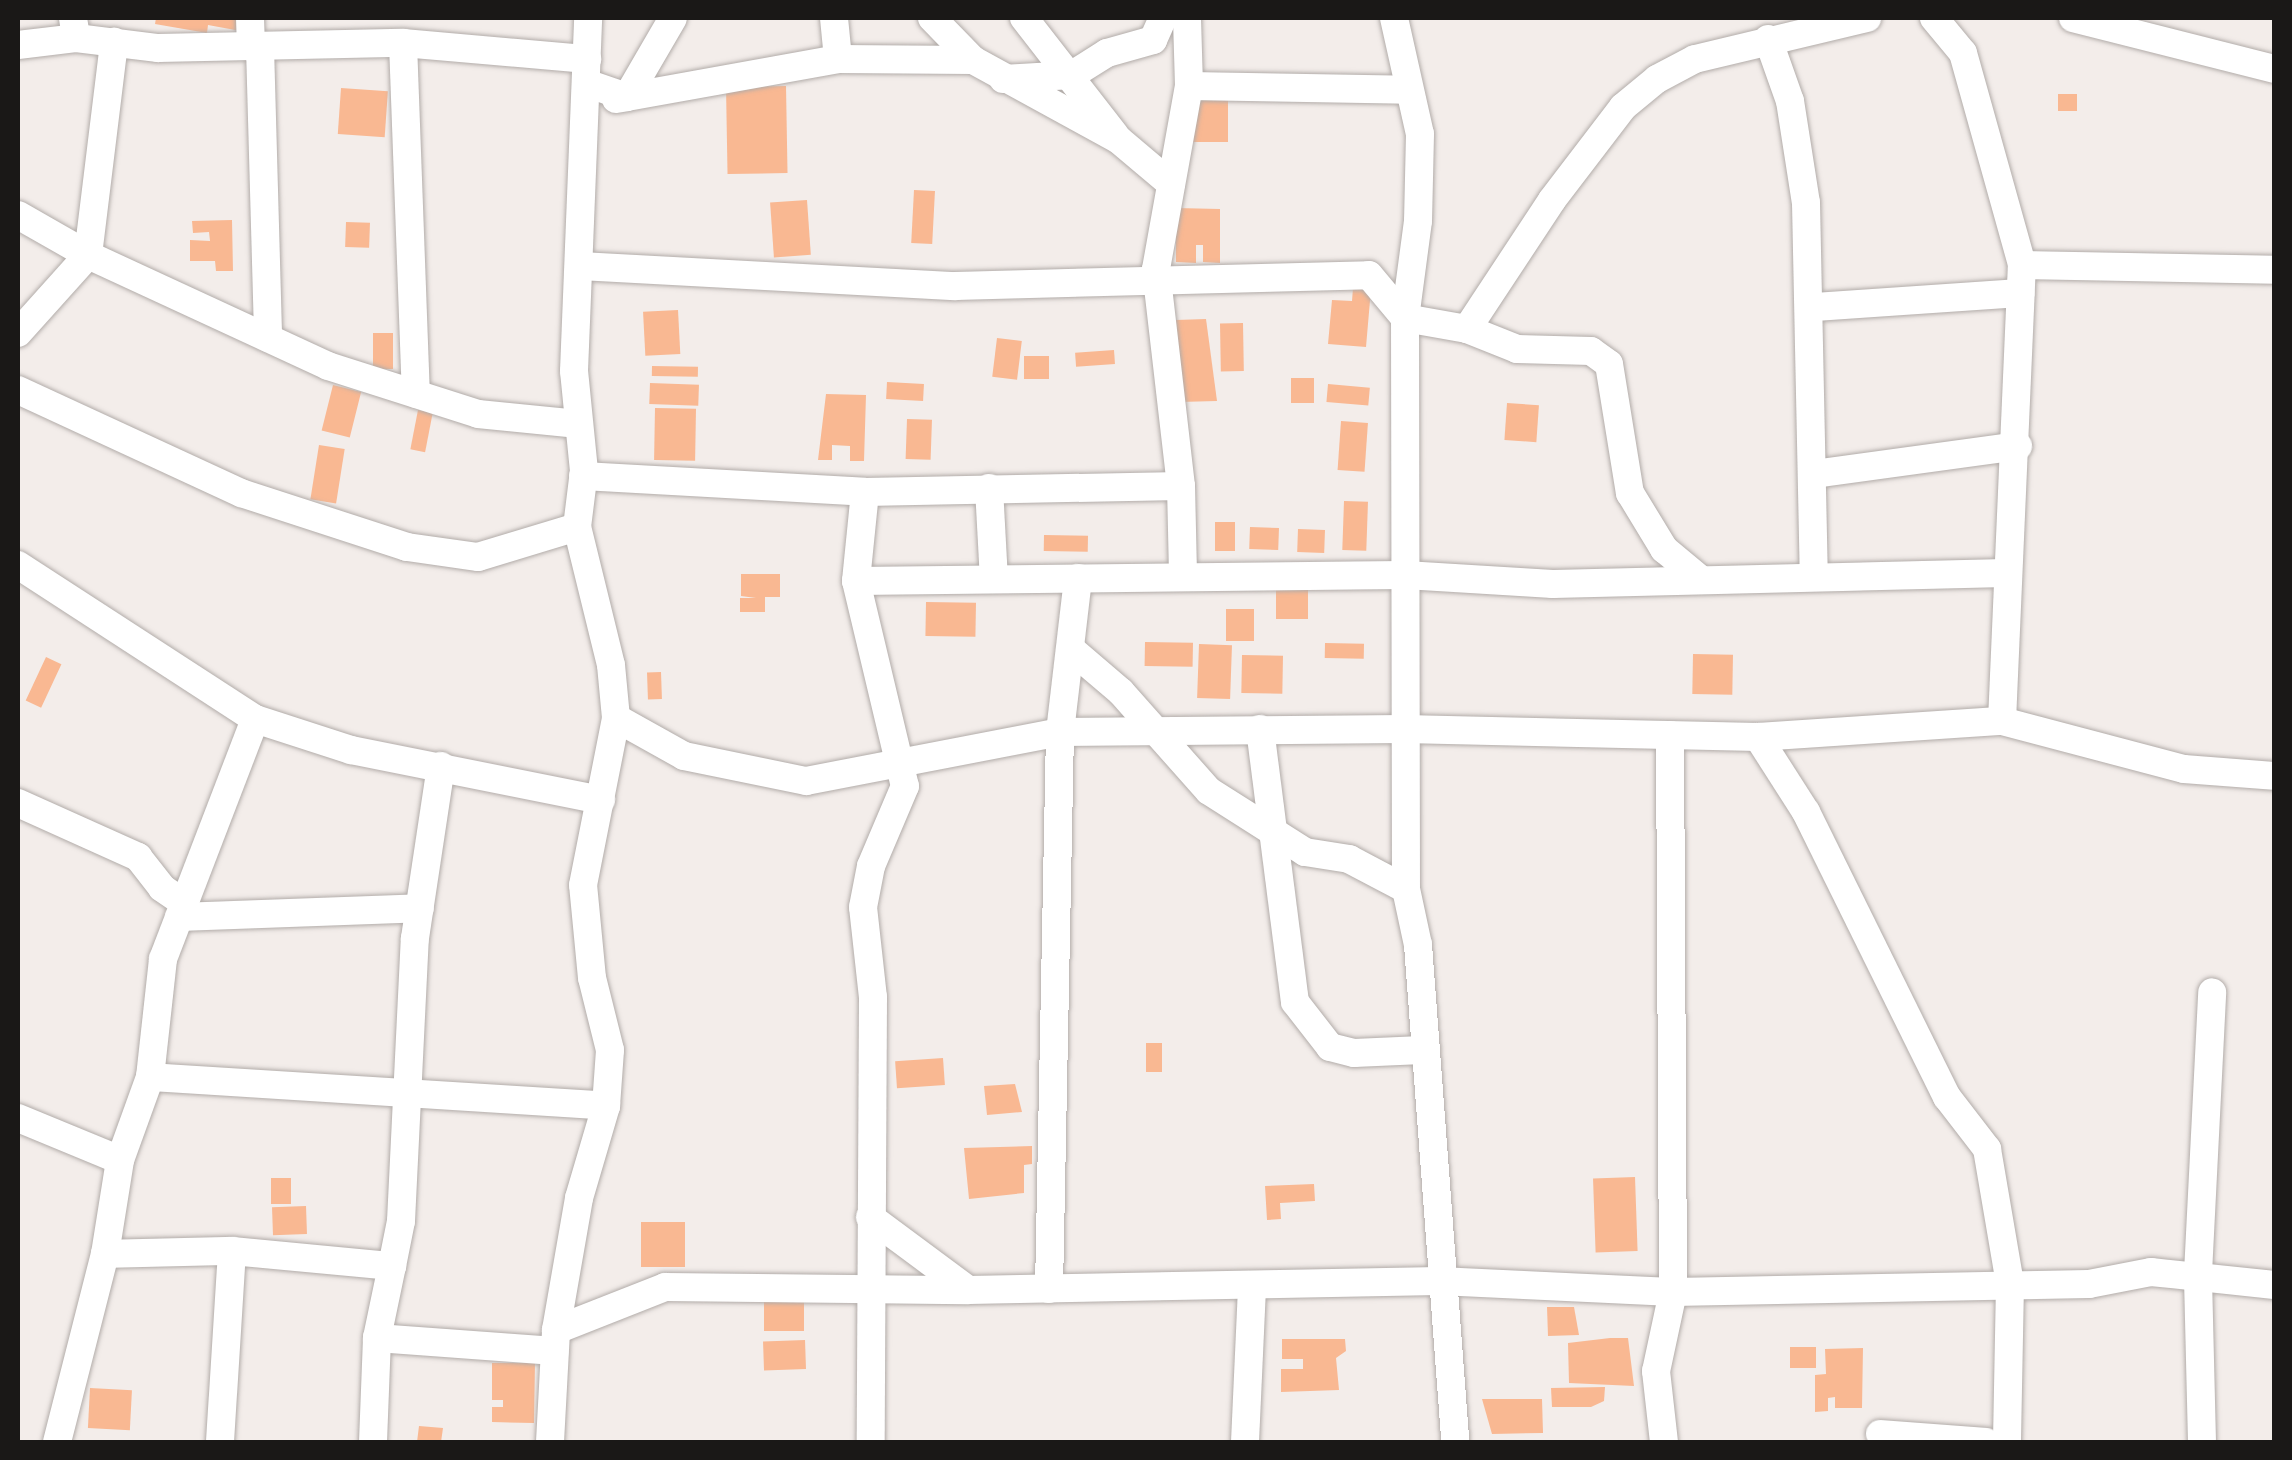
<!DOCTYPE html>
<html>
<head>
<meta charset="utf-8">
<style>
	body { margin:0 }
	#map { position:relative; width:2292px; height:1460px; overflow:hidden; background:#f3edea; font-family:Quicksand,sans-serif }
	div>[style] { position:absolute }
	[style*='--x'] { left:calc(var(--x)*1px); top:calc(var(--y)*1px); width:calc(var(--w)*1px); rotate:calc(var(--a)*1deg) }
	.building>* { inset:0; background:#f9b892; transform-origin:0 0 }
	.roads { filter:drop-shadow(0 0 2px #b2aca9) drop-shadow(0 0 2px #b2aca9) }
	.minor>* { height:28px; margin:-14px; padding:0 14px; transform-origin:14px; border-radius:14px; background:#fff }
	span { translate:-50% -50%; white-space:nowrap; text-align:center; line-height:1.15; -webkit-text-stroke:8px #fff; paint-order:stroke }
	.frame { position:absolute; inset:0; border:20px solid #1a1817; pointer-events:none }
</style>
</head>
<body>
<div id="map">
	<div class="building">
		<i style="clip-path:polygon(156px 18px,239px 18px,246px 32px,208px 25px,207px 33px,155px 24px)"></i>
		<i style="left:786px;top:86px;width:87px;height:60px;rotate:89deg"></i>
		<i style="left:341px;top:88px;width:47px;height:46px;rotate:4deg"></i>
		<i style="left:2058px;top:94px;width:19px;height:17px"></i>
		<i style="left:1189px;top:98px;width:39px;height:44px"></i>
		<i style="left:914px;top:190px;width:21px;height:53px;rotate:3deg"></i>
		<i style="left:807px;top:200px;width:55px;height:37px;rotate:86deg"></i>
		<i style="clip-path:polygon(1176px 208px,1220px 209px,1220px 263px,1203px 262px,1203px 245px,1196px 245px,1196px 263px,1176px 262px)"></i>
		<i style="clip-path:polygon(232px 220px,233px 271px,216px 271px,215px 261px,190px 261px,190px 240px,210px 241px,209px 232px,193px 233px,192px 221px)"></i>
		<i style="left:346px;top:222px;width:24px;height:25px;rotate:2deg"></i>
		<i style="clip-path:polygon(1353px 288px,1371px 289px,1366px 347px,1328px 344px,1332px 300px,1352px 301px)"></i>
		<i style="left:678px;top:310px;width:44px;height:35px;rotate:87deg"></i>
		<i style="clip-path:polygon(1206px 319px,1217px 401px,1179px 402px,1176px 320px)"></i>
		<i style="left:1243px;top:323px;width:48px;height:23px;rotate:89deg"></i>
		<i style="left:373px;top:333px;width:20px;height:36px"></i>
		<i style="left:997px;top:338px;width:25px;height:39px;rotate:7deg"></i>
		<i style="left:1114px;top:350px;width:14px;height:39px;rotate:86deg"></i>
		<i style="left:1024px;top:356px;width:25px;height:23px"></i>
		<i style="left:652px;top:366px;width:46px;height:10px;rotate:1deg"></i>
		<i style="left:1291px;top:378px;width:23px;height:25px"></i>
		<i style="left:887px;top:382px;width:37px;height:17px;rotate:3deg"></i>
		<i style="left:650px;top:383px;width:49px;height:21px;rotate:2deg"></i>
		<i style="left:1328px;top:384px;width:42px;height:18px;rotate:5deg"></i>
		<i style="left:333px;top:385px;width:29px;height:47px;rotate:14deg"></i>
		<i style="clip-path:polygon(826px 394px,866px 395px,864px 461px,850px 461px,850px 446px,832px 445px,832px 460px,818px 460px)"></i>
		<i style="left:1507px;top:403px;width:32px;height:37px;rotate:4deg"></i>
		<i style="left:655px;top:408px;width:41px;height:52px;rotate:1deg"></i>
		<i style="left:418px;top:410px;width:15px;height:40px;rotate:11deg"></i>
		<i style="left:907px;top:419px;width:25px;height:40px;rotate:2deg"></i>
		<i style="left:1341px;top:421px;width:27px;height:49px;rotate:4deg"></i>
		<i style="left:319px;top:445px;width:26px;height:55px;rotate:9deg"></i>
		<i style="left:1344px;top:501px;width:24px;height:49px;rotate:2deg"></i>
		<i style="left:1215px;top:522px;width:20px;height:29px"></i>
		<i style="left:1250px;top:527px;width:29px;height:22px;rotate:2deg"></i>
		<i style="left:1298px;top:529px;width:27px;height:23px;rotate:2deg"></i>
		<i style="left:1044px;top:535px;width:44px;height:16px;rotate:1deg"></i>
		<i style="clip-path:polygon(741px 574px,780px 574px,780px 597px,765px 597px,765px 612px,740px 612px,740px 598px,756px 598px,741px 596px)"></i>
		<i style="left:1276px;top:584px;width:32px;height:35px"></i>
		<i style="left:926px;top:602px;width:50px;height:34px;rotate:1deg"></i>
		<i style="left:1226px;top:609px;width:28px;height:32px"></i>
		<i style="left:1145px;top:642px;width:48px;height:24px;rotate:1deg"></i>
		<i style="left:1325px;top:643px;width:39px;height:15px;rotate:1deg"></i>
		<i style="left:1199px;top:644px;width:33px;height:54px;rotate:2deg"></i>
		<i style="left:1693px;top:654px;width:40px;height:40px;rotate:1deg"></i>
		<i style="left:1242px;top:655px;width:41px;height:38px;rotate:1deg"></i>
		<i style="left:46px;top:657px;width:17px;height:48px;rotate:25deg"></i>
		<i style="left:661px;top:672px;width:27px;height:14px;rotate:88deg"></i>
		<i style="left:1146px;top:1043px;width:16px;height:29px"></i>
		<i style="left:943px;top:1058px;width:27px;height:48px;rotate:86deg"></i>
		<i style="clip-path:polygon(1015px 1084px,1022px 1112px,987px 1115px,984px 1086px)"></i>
		<i style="clip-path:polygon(1032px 1146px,1032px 1164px,1024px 1165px,1024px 1193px,969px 1199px,964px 1148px)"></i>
		<i style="left:1635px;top:1177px;width:74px;height:42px;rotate:88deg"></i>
		<i style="left:271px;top:1178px;width:20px;height:26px"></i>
		<i style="clip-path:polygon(1314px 1184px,1315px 1201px,1280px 1203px,1281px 1219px,1267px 1220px,1265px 1186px)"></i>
		<i style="left:306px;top:1206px;width:28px;height:34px;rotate:88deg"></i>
		<i style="left:641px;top:1222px;width:44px;height:45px"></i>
		<i style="left:804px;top:1296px;width:35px;height:40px;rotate:90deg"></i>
		<i style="clip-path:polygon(1547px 1307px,1574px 1307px,1579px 1335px,1548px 1336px)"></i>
		<i style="clip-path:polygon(1610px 1338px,1628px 1338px,1634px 1386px,1569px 1383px,1568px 1343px)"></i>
		<i style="clip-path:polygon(1282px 1339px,1345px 1339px,1346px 1351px,1336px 1358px,1339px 1390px,1281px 1392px,1281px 1369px,1303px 1369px,1303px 1359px,1282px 1359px)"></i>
		<i style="left:805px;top:1340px;width:29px;height:42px;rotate:88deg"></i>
		<i style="left:1816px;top:1347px;width:21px;height:26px;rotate:90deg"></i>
		<i style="clip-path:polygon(1863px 1348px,1862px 1408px,1835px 1408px,1835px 1397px,1828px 1398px,1828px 1411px,1815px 1412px,1815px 1375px,1826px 1374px,1825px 1349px)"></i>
		<i style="clip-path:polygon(492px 1363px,535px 1363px,534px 1423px,492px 1422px,492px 1407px,503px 1407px,503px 1400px,492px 1400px)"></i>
		<i style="clip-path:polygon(1605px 1387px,1604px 1401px,1591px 1407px,1552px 1407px,1551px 1388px)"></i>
		<i style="left:90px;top:1388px;width:42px;height:40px;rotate:3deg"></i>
		<i style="clip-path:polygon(1482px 1399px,1542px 1399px,1543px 1433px,1492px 1434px)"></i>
		<i style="clip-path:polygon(419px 1426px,443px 1428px,441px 1442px,417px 1442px)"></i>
	</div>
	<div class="roads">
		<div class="minor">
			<i style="--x:73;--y:18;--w:20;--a:81"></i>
			<i style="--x:76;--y:38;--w:83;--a:7"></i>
			<i style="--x:158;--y:48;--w:245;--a:-1.2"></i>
			<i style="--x:403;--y:43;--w:185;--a:5"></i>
			<i style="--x:250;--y:18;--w:29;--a:88"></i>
			<i style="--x:834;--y:18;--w:41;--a:84.4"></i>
			<i style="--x:932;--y:18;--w:59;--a:45.7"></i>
			<i style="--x:973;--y:60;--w:166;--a:28.7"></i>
			<i style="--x:1119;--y:140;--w:68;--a:40.2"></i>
			<i style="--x:1024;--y:18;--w:148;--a:52.1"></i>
			<i style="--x:1394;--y:18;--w:119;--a:77.4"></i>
			<i style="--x:1420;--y:134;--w:87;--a:91.3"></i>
			<i style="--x:1418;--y:221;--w:98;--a:97.6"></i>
			<i style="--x:1405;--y:318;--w:571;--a:89.9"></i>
			<i style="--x:1406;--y:889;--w:57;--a:77.9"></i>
			<i style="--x:1418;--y:945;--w:498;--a:85.7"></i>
			<i style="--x:1934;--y:18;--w:45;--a:50.4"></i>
			<i style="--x:1963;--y:53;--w:220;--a:74.4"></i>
			<i style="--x:2022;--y:265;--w:252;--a:1.1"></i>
			<i style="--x:2073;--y:18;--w:207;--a:14.2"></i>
			<i style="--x:1768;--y:39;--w:66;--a:70.5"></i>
			<i style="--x:1790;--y:101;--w:103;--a:81.1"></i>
			<i style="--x:1806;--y:203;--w:373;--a:88.8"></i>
			<i style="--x:403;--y:43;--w:351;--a:87.9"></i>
			<i style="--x:18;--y:45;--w:58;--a:-6.9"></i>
			<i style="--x:260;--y:47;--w:291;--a:88.4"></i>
			<i style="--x:1003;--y:79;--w:69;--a:-3.3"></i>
			<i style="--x:1072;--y:75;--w:41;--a:-32.2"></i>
			<i style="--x:1107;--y:53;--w:48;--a:-15.8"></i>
			<i style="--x:1153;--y:40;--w:24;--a:-66"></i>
			<i style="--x:586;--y:83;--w:43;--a:18.9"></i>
			<i style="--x:627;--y:97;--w:214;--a:-10.2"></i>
			<i style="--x:838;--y:59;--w:135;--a:0.4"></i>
			<i style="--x:1189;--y:86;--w:220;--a:1"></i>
			<i style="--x:616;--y:99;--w:11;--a:-10"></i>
			<i style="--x:627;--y:97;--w:91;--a:-59.8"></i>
			<i style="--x:18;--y:215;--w:81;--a:29.7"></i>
			<i style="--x:88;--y:255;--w:215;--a:-83"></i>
			<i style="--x:580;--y:266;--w:376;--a:3.1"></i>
			<i style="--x:955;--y:286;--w:414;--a:-1.5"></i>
			<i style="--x:1369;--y:275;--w:56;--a:50.1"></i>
			<i style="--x:1405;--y:318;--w:63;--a:10.1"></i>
			<i style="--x:1467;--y:329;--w:154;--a:-56.6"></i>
			<i style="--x:1552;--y:200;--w:117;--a:-52.6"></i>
			<i style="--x:1623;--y:107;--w:44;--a:-39.5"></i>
			<i style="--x:1657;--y:79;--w:43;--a:-27.8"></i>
			<i style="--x:1695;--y:59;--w:177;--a:-13.4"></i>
			<i style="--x:1814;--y:307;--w:207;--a:-3.9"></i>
			<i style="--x:1467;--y:329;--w:54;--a:21.8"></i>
			<i style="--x:1517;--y:349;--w:74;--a:1.5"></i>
			<i style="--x:1591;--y:351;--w:22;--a:36"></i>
			<i style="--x:1609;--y:364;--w:131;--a:80.8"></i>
			<i style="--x:1630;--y:493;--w:66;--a:58.7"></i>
			<i style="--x:1664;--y:549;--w:47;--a:39.8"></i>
			<i style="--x:18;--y:333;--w:105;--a:-48.1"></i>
			<i style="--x:88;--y:255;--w:264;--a:24.8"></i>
			<i style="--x:328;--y:366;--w:157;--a:17.7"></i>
			<i style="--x:478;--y:414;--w:101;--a:5.7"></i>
			<i style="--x:18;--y:390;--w:246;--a:24.8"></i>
			<i style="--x:241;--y:493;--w:175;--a:18"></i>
			<i style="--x:407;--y:547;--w:72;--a:8"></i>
			<i style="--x:478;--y:557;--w:103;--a:-16.9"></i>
			<i style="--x:1814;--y:474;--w:206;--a:-7.8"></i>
			<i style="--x:583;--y:476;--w:282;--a:3.2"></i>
			<i style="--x:865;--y:492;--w:316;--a:-1.1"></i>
			<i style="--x:989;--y:488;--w:91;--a:86.9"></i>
			<i style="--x:865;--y:492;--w:89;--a:95.8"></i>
			<i style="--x:856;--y:581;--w:211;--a:76.6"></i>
			<i style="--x:905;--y:786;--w:87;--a:113"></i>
			<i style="--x:871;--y:866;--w:42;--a:101"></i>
			<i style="--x:863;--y:907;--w:91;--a:83.7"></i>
			<i style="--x:873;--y:997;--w:445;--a:90.3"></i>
			<i style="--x:18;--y:565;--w:283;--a:33"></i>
			<i style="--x:255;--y:719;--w:101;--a:17.9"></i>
			<i style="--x:351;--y:750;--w:255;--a:11.3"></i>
			<i style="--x:1183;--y:574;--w:88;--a:-91.3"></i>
			<i style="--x:1181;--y:486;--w:218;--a:-96.6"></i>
			<i style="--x:1156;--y:269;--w:186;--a:-79.8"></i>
			<i style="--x:1189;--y:86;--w:68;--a:-91.7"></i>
			<i style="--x:856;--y:581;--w:549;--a:-0.63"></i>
			<i style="--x:1405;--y:575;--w:148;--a:3.5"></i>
			<i style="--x:1553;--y:584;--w:453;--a:-1.4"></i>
			<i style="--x:1073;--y:651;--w:63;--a:40.5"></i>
			<i style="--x:1121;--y:692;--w:132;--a:48.4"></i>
			<i style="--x:1209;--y:791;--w:114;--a:32.4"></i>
			<i style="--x:1305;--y:852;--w:45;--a:9"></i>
			<i style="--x:1349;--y:859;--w:64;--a:27.8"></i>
			<i style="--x:616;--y:718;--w:78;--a:29.2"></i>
			<i style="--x:684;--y:756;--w:125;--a:11.6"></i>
			<i style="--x:806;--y:781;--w:259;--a:-10.9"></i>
			<i style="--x:1060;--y:732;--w:344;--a:-0.5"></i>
			<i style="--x:1404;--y:729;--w:354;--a:1.3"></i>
			<i style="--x:1758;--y:737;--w:245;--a:-3.8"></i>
			<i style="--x:2002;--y:721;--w:188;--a:14.8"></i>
			<i style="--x:2184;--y:769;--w:90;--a:4.4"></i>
			<i style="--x:2002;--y:721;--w:456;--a:-87.5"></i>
			<i style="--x:1260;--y:729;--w:275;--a:82.7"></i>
			<i style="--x:1295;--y:1002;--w:57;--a:52.1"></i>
			<i style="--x:1330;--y:1047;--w:25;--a:14"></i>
			<i style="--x:1354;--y:1053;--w:68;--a:-2.5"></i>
			<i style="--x:1670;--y:735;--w:557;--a:89.69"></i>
			<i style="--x:1673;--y:1292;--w:416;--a:-1.1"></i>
			<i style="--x:2089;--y:1284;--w:63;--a:-11"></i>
			<i style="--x:2151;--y:1272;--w:124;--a:6"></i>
			<i style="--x:1758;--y:737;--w:89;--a:57.4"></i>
			<i style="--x:1806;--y:812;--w:318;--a:63.7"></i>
			<i style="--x:1947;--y:1097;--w:66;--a:52.4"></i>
			<i style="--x:1987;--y:1149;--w:137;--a:80.3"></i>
			<i style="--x:2010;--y:1284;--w:158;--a:91.1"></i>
			<i style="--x:18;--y:803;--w:132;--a:24.2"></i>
			<i style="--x:138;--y:857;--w:39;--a:52"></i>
			<i style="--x:162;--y:888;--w:27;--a:34"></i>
			<i style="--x:179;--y:917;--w:241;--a:-2.1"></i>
			<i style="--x:150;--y:1077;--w:119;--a:-83.7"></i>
			<i style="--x:163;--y:959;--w:257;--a:-69"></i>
			<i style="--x:18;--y:1118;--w:110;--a:22.4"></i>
			<i style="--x:870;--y:1217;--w:121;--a:36.6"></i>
			<i style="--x:232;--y:1251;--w:161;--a:5.4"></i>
			<i style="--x:392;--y:1266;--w:74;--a:101.8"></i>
			<i style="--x:377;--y:1338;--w:104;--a:92.2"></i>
			<i style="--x:105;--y:1254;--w:127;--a:-1.4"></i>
			<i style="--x:232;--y:1251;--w:191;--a:93.6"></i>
			<i style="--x:392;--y:1266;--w:46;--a:-78.7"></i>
			<i style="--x:401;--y:1221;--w:283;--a:-87.2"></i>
			<i style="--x:415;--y:938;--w:174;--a:-81.4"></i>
			<i style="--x:1049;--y:1289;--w:557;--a:-88.87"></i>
			<i style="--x:1060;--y:732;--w:155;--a:-83.3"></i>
			<i style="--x:556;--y:1330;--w:117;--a:-21.5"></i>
			<i style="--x:665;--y:1287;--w:303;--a:0.6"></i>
			<i style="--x:968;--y:1290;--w:471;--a:-1.1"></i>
			<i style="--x:1439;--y:1281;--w:234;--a:2.7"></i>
			<i style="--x:1673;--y:1292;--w:81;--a:102.1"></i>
			<i style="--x:1656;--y:1371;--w:71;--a:83.6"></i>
			<i style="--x:377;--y:1338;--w:178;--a:4.2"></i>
			<i style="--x:1880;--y:1434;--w:106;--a:4.3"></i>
			<i style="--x:57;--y:1442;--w:194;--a:-75.7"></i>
			<i style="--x:105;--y:1254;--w:95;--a:-80.9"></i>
			<i style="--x:120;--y:1160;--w:88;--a:-70.1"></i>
			<i style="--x:150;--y:1077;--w:457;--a:3.6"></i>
			<i style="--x:550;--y:1442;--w:112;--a:-86.9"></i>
			<i style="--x:556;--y:1330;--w:134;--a:-80.1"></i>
			<i style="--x:579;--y:1198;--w:96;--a:-73.6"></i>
			<i style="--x:606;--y:1106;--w:56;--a:-85.9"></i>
			<i style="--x:610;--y:1050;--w:74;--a:-104"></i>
			<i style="--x:592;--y:978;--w:93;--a:-95.5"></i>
			<i style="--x:583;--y:885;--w:170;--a:-78.8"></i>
			<i style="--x:616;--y:718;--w:53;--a:-95.4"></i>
			<i style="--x:611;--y:665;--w:142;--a:-103.8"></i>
			<i style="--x:577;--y:527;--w:56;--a:-82.9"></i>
			<i style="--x:584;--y:471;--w:100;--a:-95.7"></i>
			<i style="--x:574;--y:371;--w:353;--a:-87.7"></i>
			<i style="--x:1245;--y:1442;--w:157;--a:-87.4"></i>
			<i style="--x:2202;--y:1442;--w:169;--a:-91.4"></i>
			<i style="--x:2198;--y:1273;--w:281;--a:-87.1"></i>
		</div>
	</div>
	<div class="frame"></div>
</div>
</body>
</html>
